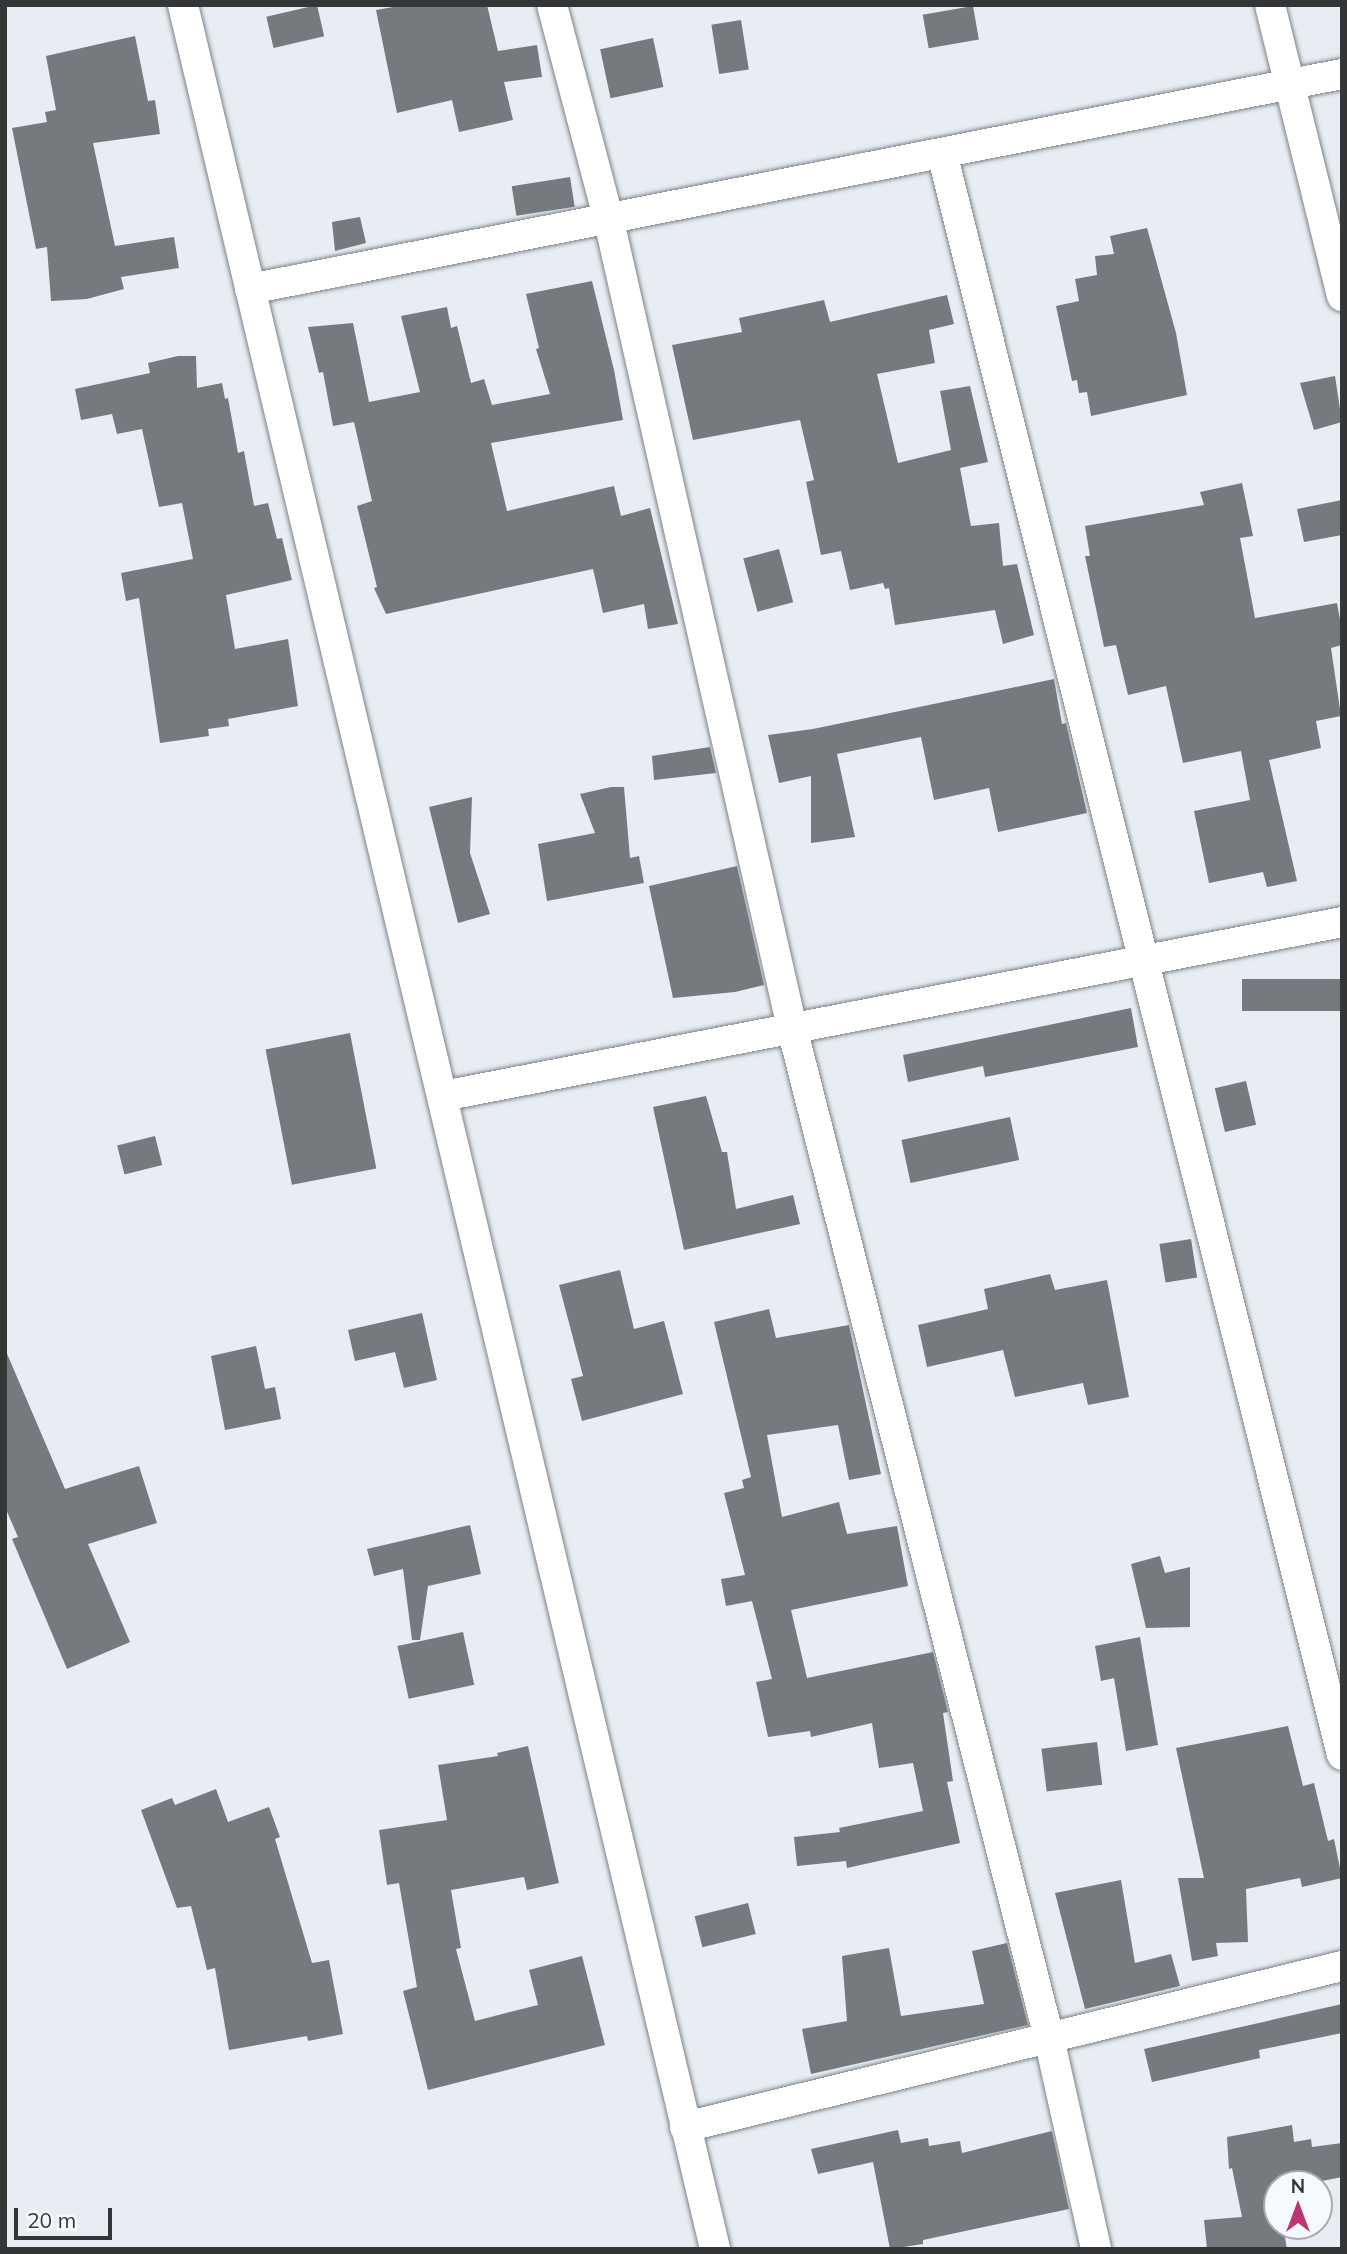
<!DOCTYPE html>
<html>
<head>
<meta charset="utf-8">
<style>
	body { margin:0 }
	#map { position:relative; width:1347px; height:2254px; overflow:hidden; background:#e7edf3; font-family:Mulish,sans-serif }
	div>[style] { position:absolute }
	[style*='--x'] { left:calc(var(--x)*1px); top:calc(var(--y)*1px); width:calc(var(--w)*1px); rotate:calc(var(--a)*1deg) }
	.building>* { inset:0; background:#757a7f; transform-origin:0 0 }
	.roads { filter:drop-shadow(0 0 2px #7d8288) drop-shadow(0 0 2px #7d8288) }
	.street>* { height:30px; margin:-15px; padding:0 15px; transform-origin:15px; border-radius:15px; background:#fff }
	span { translate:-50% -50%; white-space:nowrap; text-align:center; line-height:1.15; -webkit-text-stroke:7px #f5faff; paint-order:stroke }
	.frame { position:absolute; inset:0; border:7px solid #333537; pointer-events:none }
	.north { position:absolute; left:1263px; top:2170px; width:70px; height:70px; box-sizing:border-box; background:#f5faff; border:2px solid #a7abaf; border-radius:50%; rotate:0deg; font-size:19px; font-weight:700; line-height:28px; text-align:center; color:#333537 }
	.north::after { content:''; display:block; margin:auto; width:24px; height:32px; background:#bd3572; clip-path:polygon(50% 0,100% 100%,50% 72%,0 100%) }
	.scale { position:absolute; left:14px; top:2208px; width:98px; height:32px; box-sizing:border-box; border:4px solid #333537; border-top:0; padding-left:9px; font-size:21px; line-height:24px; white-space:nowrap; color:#333537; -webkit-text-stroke:5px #f5faff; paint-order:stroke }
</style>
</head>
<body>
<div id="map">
	<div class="building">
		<i style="left:317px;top:5px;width:32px;height:52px;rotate:77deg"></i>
		<i style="clip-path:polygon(405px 5px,487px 5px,498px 51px,537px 45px,542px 77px,504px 82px,513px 120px,459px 132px,452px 100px,397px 113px,376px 10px)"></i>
		<i style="left:973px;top:6px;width:34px;height:51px;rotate:80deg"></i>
		<i style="left:741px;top:20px;width:50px;height:30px;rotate:81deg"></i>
		<i style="clip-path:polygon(135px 36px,148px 101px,155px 100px,160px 134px,93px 143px,115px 246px,174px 237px,179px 268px,121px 277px,124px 289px,87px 299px,51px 301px,47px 247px,36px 249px,12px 128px,47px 122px,45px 112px,56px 110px,46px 56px)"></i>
		<i style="left:653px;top:38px;width:50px;height:54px;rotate:78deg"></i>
		<i style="left:570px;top:177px;width:30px;height:59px;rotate:81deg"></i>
		<i style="clip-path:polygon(360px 217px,366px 243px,335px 251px,332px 222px)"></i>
		<i style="clip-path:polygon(1147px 228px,1176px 333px,1187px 395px,1091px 416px,1087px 392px,1079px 393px,1077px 380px,1072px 381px,1056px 306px,1079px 301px,1075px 279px,1097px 275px,1095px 256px,1114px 254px,1110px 236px)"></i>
		<i style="clip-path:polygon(592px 281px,614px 370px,623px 420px,491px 443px,507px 511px,614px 486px,621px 516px,650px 508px,678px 624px,648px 629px,644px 604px,603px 613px,593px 569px,386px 614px,374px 588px,377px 587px,357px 506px,372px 501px,354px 422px,333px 426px,323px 372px,319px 373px,308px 327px,353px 323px,369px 402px,420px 392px,401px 316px,447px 307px,451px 328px,457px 326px,471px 383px,484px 379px,492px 405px,550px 394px,536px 349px,539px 348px,526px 294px)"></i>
		<i style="clip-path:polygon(947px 295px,954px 324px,929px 330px,935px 363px,877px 374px,898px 463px,951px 450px,940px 391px,970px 386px,988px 462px,960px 468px,971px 526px,999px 523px,1003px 566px,1017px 564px,1034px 635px,1003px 644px,995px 610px,895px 625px,889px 588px,885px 589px,883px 583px,850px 590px,841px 551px,821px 555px,806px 482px,814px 480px,800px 420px,693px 440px,672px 345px,742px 332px,739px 318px,824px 300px,830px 322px)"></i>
		<i style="clip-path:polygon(178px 356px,196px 356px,197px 388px,222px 383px,225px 399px,228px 398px,238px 453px,244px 451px,254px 506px,268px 503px,277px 539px,282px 538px,292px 580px,226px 595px,235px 649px,288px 639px,298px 706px,228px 719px,229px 726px,208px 729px,209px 736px,160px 743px,139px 598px,126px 601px,121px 573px,193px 559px,182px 503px,159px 507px,142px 429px,117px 434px,112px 414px,81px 420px,75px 389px,150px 373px,148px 363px)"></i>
		<i style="clip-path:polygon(1335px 376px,1342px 422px,1314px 430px,1300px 383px)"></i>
		<i style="clip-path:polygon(1242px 483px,1253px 536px,1240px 538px,1255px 618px,1337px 603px,1342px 630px,1342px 645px,1331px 648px,1341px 716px,1316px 721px,1321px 748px,1269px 760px,1297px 881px,1267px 887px,1263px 872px,1209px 883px,1194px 811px,1250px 800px,1241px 751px,1183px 763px,1166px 686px,1128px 695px,1116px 645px,1104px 647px,1085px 556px,1090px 556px,1085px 526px,1204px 505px,1200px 492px)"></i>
		<i style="clip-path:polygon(1342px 500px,1342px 535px,1304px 542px,1297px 509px)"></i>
		<i style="left:779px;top:549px;width:55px;height:37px;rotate:75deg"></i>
		<i style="clip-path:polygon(1054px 679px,1062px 724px,1066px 723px,1087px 813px,998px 832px,989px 788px,934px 800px,921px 737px,837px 754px,855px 837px,811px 843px,811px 776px,779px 783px,768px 735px,813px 729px)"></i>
		<i style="clip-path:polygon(710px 747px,716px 773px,654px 780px,652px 756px)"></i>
		<i style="clip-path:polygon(611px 787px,624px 787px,630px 858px,639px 856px,644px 883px,547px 901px,538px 844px,595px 833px,580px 794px)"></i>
		<i style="clip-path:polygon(472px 797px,470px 853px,490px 914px,458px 923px,429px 807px)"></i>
		<i style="clip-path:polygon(737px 866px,764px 985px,735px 992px,673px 998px,649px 886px)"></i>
		<i style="left:1342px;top:979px;width:32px;height:100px;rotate:90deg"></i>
		<i style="clip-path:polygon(1131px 1008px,1138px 1047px,985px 1077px,983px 1066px,908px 1082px,903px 1055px)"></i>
		<i style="left:350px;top:1033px;width:138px;height:86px;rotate:79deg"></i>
		<i style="left:1246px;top:1081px;width:45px;height:32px;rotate:77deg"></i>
		<i style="clip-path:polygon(706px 1096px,722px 1152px,727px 1152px,736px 1209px,793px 1195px,800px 1224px,684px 1250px,653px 1107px)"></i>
		<i style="left:1010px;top:1117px;width:44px;height:111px;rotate:78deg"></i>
		<i style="left:155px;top:1136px;width:30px;height:39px;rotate:76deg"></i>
		<i style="left:1191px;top:1239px;width:39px;height:32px;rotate:81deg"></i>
		<i style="clip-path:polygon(620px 1270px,634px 1329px,664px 1321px,683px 1394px,582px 1421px,571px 1379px,583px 1376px,559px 1285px)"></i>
		<i style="clip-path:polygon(1050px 1274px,1055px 1290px,1107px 1280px,1129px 1397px,1088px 1405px,1083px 1383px,1015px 1397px,1003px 1350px,927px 1367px,918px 1325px,988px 1309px,984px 1289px)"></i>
		<i style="clip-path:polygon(769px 1309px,776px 1338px,849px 1325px,881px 1474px,849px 1480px,838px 1425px,767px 1435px,782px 1517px,839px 1502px,847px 1534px,897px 1526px,908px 1586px,791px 1610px,807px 1678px,933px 1652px,948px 1712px,943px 1713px,953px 1781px,947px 1782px,960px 1843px,847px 1868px,846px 1861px,797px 1866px,794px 1837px,840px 1832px,839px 1828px,923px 1811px,913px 1763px,879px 1768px,872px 1723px,811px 1737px,810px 1731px,768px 1737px,756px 1682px,772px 1679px,752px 1601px,726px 1606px,721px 1579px,745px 1575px,724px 1493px,744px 1488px,742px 1480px,751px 1477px,714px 1322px)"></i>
		<i style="clip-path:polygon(422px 1313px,437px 1380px,404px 1388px,395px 1352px,355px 1361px,348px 1330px)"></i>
		<i style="clip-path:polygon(256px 1346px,265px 1389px,275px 1387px,281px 1419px,225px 1430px,211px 1356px)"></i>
		<i style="clip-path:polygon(5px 1349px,65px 1489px,139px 1466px,157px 1523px,88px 1544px,130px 1642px,67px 1669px,12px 1539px,18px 1537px,5px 1507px)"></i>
		<i style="clip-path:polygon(470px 1525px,481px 1574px,428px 1586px,420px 1640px,412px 1640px,403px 1569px,374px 1576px,367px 1549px)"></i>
		<i style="clip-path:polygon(1160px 1556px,1165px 1573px,1190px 1567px,1190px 1627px,1146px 1628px,1131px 1564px)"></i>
		<i style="left:463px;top:1632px;width:54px;height:67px;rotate:78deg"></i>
		<i style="clip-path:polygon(1140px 1637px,1158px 1745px,1126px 1751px,1114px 1678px,1101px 1681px,1095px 1646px)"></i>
		<i style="clip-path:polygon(1288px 1726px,1303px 1786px,1314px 1783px,1328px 1841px,1334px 1839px,1342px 1878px,1302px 1887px,1300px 1878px,1246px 1889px,1248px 1942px,1216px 1943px,1218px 1956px,1192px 1961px,1178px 1878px,1204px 1878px,1176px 1748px)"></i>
		<i style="left:1097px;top:1742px;width:43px;height:56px;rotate:83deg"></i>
		<i style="clip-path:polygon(528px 1746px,559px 1883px,527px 1890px,524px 1877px,451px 1890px,461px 1948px,456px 1949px,475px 2021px,538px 2005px,529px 1970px,582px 1956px,605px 2045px,428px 2090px,403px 1991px,417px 1987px,399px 1883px,387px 1885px,379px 1830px,447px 1820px,438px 1765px,498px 1756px,497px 1753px)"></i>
		<i style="clip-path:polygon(216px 1789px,228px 1822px,269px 1807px,280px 1837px,275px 1839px,312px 1963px,329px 1960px,343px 2034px,308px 2041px,307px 2036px,229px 2050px,215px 1968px,207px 1970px,191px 1906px,177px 1908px,141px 1810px,172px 1798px,175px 1805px)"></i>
		<i style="clip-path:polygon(1121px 1880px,1135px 1963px,1171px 1954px,1180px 1986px,1085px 2009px,1055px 1893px)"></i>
		<i style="left:748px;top:1903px;width:32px;height:55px;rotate:76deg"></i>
		<i style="clip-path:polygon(1007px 1943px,1028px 2025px,811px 2074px,802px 2029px,847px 2021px,842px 1956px,889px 1948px,901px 2016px,984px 2004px,972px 1951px)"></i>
		<i style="clip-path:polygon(1342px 2004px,1342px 2033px,1259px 2050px,1260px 2058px,1152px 2082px,1144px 2049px)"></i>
		<i style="clip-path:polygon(1292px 2125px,1294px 2142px,1311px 2139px,1312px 2147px,1342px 2143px,1342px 2177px,1307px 2184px,1277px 2184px,1277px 2226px,1283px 2226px,1287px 2249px,1207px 2249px,1204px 2220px,1242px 2217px,1232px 2168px,1229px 2169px,1227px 2137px)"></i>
		<i style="clip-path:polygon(898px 2130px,901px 2143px,928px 2138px,929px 2146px,960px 2141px,962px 2153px,1052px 2131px,1069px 2209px,923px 2240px,923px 2244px,890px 2249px,873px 2162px,818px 2174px,811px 2149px)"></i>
	</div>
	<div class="roads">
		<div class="street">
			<i style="--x:183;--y:5;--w:2306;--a:76.66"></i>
			<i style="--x:552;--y:5;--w:223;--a:75.2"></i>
			<i style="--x:609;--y:221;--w:827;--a:77.22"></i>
			<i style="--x:792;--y:1028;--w:1042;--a:75.72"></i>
			<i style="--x:1049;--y:2038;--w:216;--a:77.4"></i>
			<i style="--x:1270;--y:5;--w:300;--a:76.1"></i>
			<i style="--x:942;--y:153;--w:1651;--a:75.98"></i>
			<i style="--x:250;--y:289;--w:1113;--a:-11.14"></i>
			<i style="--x:443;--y:1096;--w:916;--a:-10.95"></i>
			<i style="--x:685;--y:2127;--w:676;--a:-13.77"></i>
		</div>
	</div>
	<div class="frame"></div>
	<div class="north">N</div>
	<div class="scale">20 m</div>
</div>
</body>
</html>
